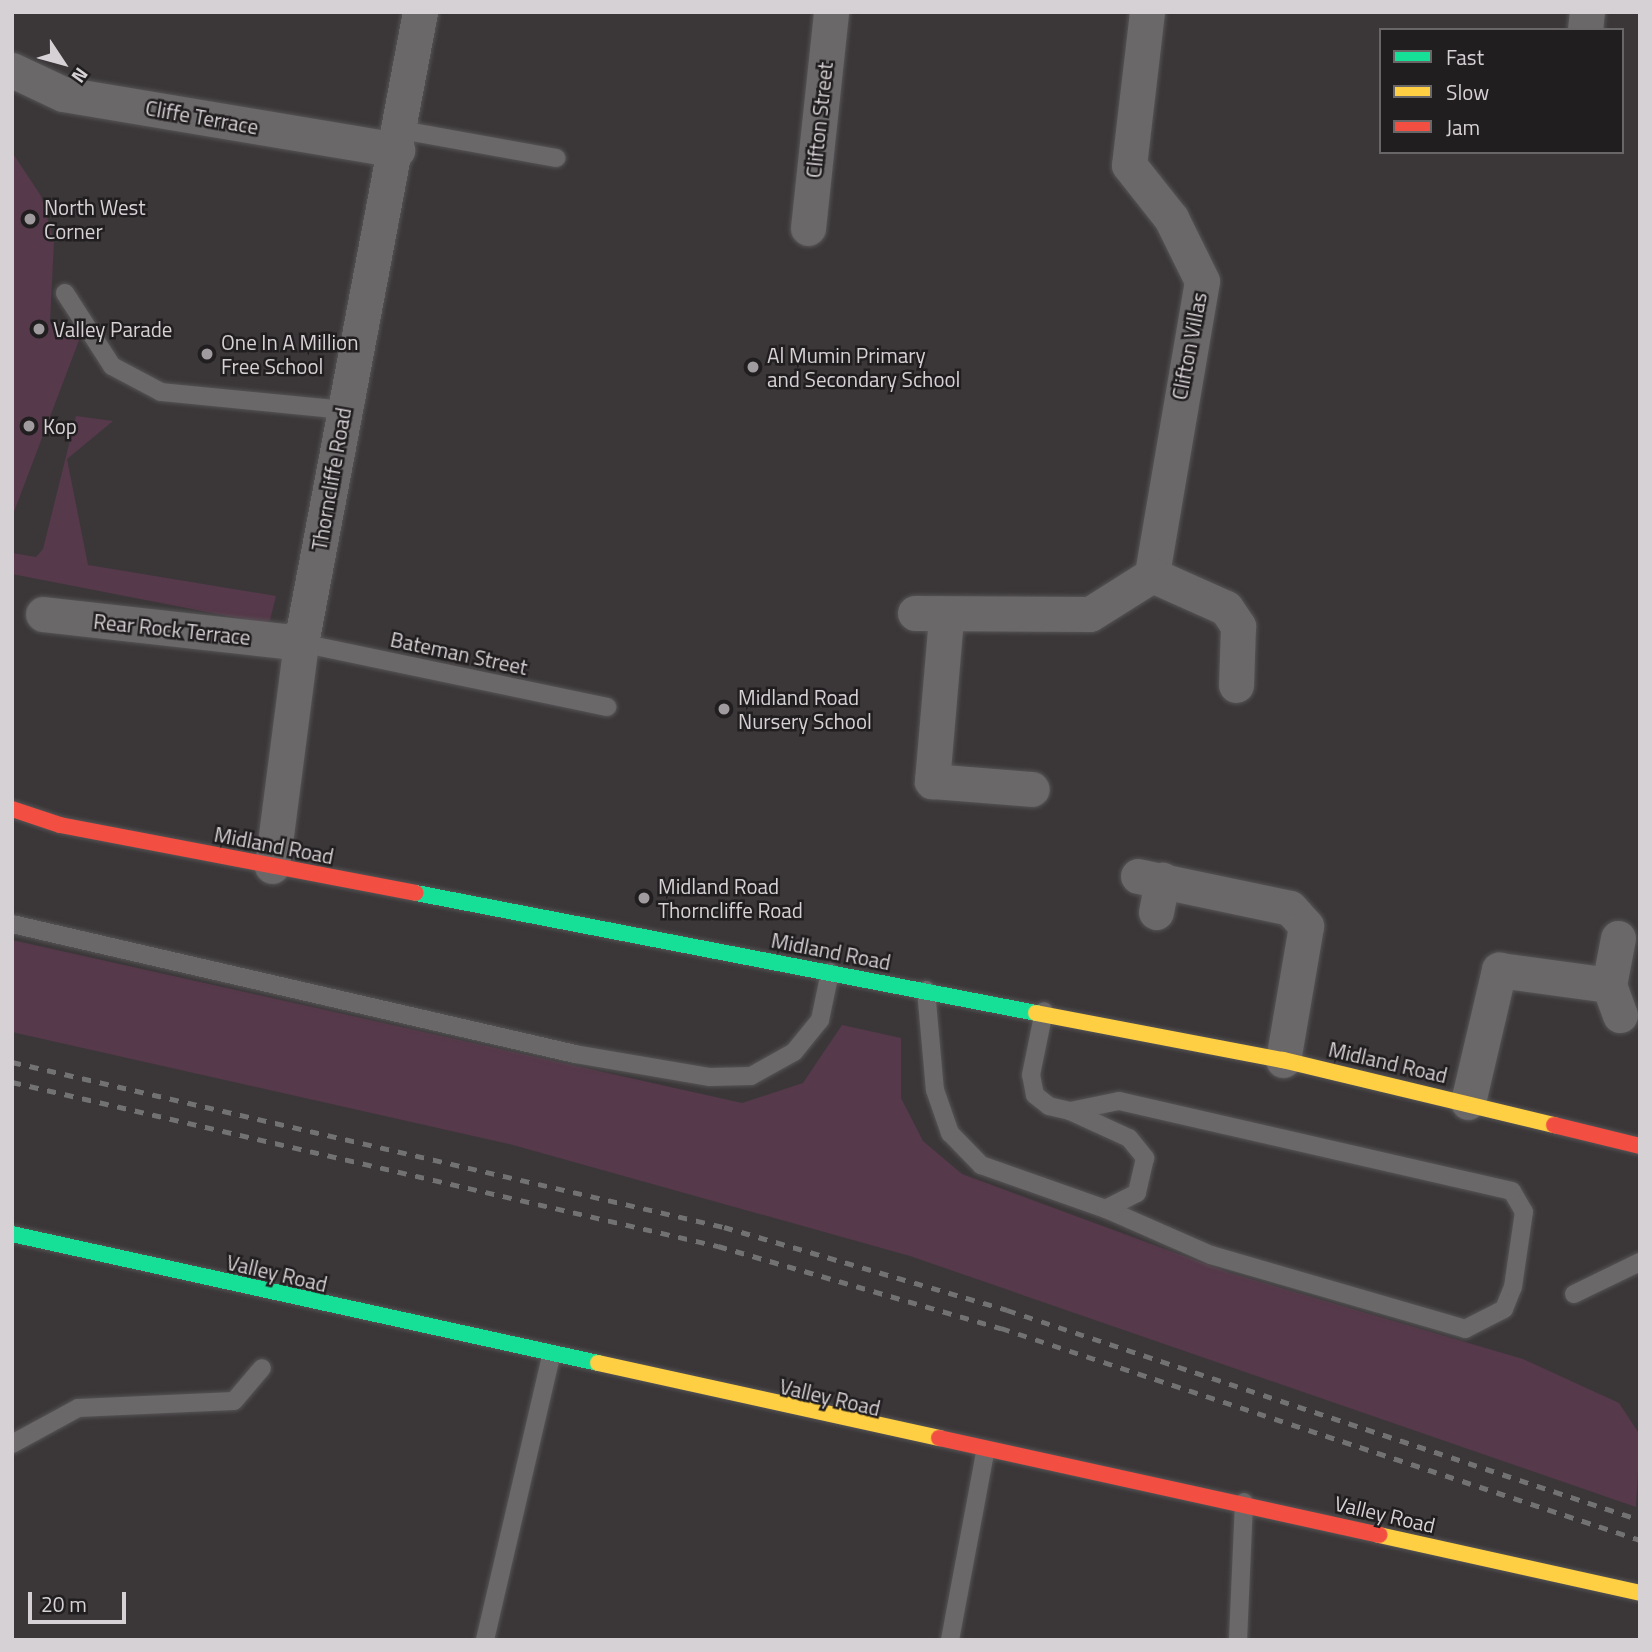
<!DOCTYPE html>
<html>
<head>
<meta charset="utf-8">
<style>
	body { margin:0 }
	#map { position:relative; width:1652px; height:1652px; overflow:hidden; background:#3b3739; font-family:"Titillium Web",sans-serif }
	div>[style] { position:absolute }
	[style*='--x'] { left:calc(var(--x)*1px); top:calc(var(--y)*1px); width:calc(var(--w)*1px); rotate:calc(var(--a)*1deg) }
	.green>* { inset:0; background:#56394a }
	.roads { filter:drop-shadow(0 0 2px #565455) drop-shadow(0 0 2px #565455) }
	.lane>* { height:18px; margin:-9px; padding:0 9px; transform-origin:9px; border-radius:9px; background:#6b6869 }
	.street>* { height:35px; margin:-17.5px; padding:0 17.5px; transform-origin:17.5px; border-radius:17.5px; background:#6b6869 }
	.fast>* { height:16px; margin:-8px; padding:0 8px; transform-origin:8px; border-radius:8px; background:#16e098 }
	.slow>* { height:16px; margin:-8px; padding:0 8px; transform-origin:8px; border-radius:8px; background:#ffcf43 }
	.jam>* { height:16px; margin:-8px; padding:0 8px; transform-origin:8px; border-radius:8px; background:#f24e42 }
	.rail>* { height:5px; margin-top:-2.5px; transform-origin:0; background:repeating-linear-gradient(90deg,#737273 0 9px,transparent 0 18px) }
	.dots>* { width:19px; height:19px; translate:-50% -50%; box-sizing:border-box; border:4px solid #211e20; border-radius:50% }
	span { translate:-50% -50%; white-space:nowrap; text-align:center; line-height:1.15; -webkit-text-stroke:5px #211e20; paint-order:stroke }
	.street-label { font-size:21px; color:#d6d1d4 }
	.poi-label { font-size:21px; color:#d6d1d4 }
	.left { translate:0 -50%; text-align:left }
	.frame { position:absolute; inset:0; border:14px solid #d6d1d4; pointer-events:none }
	.legend { position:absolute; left:1379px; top:28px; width:245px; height:126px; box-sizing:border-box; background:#211e20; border:2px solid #696668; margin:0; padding:9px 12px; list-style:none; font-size:21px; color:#d6d1d4 }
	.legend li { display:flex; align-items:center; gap:14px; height:35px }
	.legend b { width:35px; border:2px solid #696668 }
	.north { position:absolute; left:28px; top:28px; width:70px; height:70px; -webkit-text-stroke:5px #211e20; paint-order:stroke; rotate:126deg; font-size:19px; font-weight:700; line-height:28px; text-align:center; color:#d6d1d4 }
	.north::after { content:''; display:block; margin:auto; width:24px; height:32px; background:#d6d1d4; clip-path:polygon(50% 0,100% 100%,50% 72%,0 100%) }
	.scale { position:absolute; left:28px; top:1592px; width:98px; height:32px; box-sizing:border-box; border:4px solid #d6d1d4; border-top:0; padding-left:9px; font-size:21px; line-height:24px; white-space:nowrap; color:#d6d1d4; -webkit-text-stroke:5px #211e20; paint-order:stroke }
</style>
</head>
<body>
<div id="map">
	<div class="green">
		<i style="clip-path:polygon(12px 152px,41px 196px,54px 241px,50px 323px,81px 335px,12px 517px)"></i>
		<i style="clip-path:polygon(76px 416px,113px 421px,67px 459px,88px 565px,276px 596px,269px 624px,12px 574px,12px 553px,36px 557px,43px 549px)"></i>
		<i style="clip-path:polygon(12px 940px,742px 1103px,803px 1083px,842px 1025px,901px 1038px,901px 1098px,923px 1141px,962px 1174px,1230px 1273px,1523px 1359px,1619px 1403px,1640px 1435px,1636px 1507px,910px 1256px,513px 1145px,12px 1032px)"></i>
	</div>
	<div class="roads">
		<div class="lane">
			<i style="--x:401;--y:130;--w:158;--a:10.2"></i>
			<i style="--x:65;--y:293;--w:87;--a:57.2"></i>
			<i style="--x:112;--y:366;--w:55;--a:28"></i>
			<i style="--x:161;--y:392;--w:183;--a:5.6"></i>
			<i style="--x:301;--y:643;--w:313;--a:11.8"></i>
			<i style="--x:12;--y:924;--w:578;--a:13"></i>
			<i style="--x:575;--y:1054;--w:137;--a:9.7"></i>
			<i style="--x:710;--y:1077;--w:41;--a:-1.4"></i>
			<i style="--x:751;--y:1076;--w:49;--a:-29.2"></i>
			<i style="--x:794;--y:1052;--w:41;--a:-50.9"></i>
			<i style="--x:820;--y:1020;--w:49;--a:-78.2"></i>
			<i style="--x:926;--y:990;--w:100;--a:84.9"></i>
			<i style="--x:935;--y:1090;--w:46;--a:70.8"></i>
			<i style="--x:950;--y:1133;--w:45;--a:45.9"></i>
			<i style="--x:981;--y:1165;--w:133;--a:19.4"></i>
			<i style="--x:1106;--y:1209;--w:115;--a:23.7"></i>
			<i style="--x:1211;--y:1255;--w:265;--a:16.2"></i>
			<i style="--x:1465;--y:1329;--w:44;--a:-27.1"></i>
			<i style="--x:1504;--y:1309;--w:24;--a:-68"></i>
			<i style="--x:1513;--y:1287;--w:76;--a:-81.7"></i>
			<i style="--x:1524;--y:1212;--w:24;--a:-120"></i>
			<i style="--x:1512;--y:1191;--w:403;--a:-167.1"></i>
			<i style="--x:1119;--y:1101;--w:50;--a:168.5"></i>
			<i style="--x:1070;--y:1111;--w:22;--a:-167"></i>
			<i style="--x:1049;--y:1106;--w:18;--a:-142"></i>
			<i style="--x:1035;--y:1095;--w:20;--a:-101"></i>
			<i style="--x:1031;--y:1075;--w:65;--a:-78.5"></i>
			<i style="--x:1070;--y:1111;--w:65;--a:24.6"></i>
			<i style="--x:1129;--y:1138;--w:26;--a:51"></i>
			<i style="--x:1145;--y:1158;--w:36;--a:103"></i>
			<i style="--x:1137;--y:1193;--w:35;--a:153"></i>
			<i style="--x:1574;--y:1294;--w:73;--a:-25.9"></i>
			<i style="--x:12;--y:1444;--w:75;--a:-28.6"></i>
			<i style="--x:78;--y:1408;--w:156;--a:-2.6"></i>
			<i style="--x:234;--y:1401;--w:43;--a:-49.7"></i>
			<i style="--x:485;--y:1640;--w:291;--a:-76.9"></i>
			<i style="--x:950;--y:1640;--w:190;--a:-79.4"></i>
			<i style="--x:1238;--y:1640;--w:138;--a:-87.5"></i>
		</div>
		<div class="street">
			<i style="--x:1147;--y:12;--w:154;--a:96.7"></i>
			<i style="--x:1129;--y:165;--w:68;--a:51.6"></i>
			<i style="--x:1171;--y:218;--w:70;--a:63.8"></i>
			<i style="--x:1202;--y:281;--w:298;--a:99.7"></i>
			<i style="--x:1152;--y:575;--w:81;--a:24"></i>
			<i style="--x:1226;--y:608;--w:22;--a:56"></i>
			<i style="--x:1238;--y:626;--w:59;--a:91.9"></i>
			<i style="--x:1585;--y:30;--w:18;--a:-84"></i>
			<i style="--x:12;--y:70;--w:56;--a:25.2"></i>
			<i style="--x:63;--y:94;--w:339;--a:9.5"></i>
			<i style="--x:808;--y:228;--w:217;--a:-83.9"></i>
			<i style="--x:915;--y:613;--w:175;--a:0.3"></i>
			<i style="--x:1090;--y:614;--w:73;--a:-32.2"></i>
			<i style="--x:43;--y:614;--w:260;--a:6.4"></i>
			<i style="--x:946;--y:618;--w:164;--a:94.9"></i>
			<i style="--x:932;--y:781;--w:100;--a:4.6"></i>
			<i style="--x:272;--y:866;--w:225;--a:-82.6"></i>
			<i style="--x:301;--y:643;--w:642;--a:-79.32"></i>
			<i style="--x:1138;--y:876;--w:155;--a:11.9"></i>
			<i style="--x:1290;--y:908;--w:24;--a:48"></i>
			<i style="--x:1306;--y:926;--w:136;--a:99.7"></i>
			<i style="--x:1156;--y:912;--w:33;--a:-79"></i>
			<i style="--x:1618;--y:938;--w:48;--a:100.8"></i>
			<i style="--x:1609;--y:985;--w:32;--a:70"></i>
			<i style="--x:1468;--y:1102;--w:136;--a:-76.8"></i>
			<i style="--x:1499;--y:970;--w:111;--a:7.8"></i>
		</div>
		<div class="fast">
			<i style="--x:416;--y:893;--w:632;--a:10.95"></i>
			<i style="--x:12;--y:1234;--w:600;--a:12.41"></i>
		</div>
		<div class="slow">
			<i style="--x:1036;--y:1013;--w:251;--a:10.8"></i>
			<i style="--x:1283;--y:1060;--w:279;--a:13.5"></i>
			<i style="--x:598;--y:1363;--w:349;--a:12.4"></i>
			<i style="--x:1379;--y:1535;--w:267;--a:12.5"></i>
		</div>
		<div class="jam">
			<i style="--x:12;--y:809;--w:51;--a:18.4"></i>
			<i style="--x:60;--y:825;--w:362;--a:10.8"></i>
			<i style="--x:1554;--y:1125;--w:89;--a:13.7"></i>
			<i style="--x:939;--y:1438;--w:451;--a:12.4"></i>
		</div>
	</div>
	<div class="rail">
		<i style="--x:12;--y:1062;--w:731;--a:13.05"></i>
		<i style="--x:724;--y:1227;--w:295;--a:16.3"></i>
		<i style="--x:1007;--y:1310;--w:667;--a:18.35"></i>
		<i style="--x:12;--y:1082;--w:725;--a:13.08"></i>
		<i style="--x:718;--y:1246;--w:295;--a:16.2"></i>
		<i style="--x:1001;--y:1328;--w:673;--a:18.35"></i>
	</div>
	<div class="dots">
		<i style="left:30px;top:219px;background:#a09b9e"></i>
		<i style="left:39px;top:329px;background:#a09b9e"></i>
		<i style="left:207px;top:354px;background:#a09b9e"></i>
		<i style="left:753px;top:367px;background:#a09b9e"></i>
		<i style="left:29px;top:426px;background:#a09b9e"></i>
		<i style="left:724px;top:709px;background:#a09b9e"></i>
		<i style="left:644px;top:898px;background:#a09b9e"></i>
	</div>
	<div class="street-label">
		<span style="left:202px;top:117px;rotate:10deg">Cliffe Terrace</span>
		<span style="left:819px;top:120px;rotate:-84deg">Clifton Street</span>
		<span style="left:1189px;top:346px;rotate:-79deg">Clifton Villas</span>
		<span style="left:331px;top:479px;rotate:-80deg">Thorncliffe Road</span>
		<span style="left:172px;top:629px;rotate:6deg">Rear Rock Terrace</span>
		<span style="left:459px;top:653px;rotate:12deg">Bateman Street</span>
		<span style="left:274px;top:845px;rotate:11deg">Midland Road</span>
		<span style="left:831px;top:951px;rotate:11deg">Midland Road</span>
		<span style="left:1388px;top:1062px;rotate:13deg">Midland Road</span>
		<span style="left:277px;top:1273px;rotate:13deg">Valley Road</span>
		<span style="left:830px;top:1397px;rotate:13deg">Valley Road</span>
		<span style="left:1385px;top:1514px;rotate:13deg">Valley Road</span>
	</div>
	<div class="poi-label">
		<span class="left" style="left:44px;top:219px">North West<br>Corner</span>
		<span class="left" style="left:53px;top:329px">Valley Parade</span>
		<span class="left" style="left:221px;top:354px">One In A Million<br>Free School</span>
		<span class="left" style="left:767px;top:367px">Al Mumin Primary<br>and Secondary School</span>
		<span class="left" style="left:43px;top:426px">Kop</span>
		<span class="left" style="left:738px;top:709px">Midland Road<br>Nursery School</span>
		<span class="left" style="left:658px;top:898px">Midland Road<br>Thorncliffe Road</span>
	</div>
	<div class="frame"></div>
	<ul class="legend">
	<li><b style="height:9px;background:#16e098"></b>Fast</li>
	<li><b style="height:9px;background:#ffcf43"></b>Slow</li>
	<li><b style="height:9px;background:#f24e42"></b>Jam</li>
	</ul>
	<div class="north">N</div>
	<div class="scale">20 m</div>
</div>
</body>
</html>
